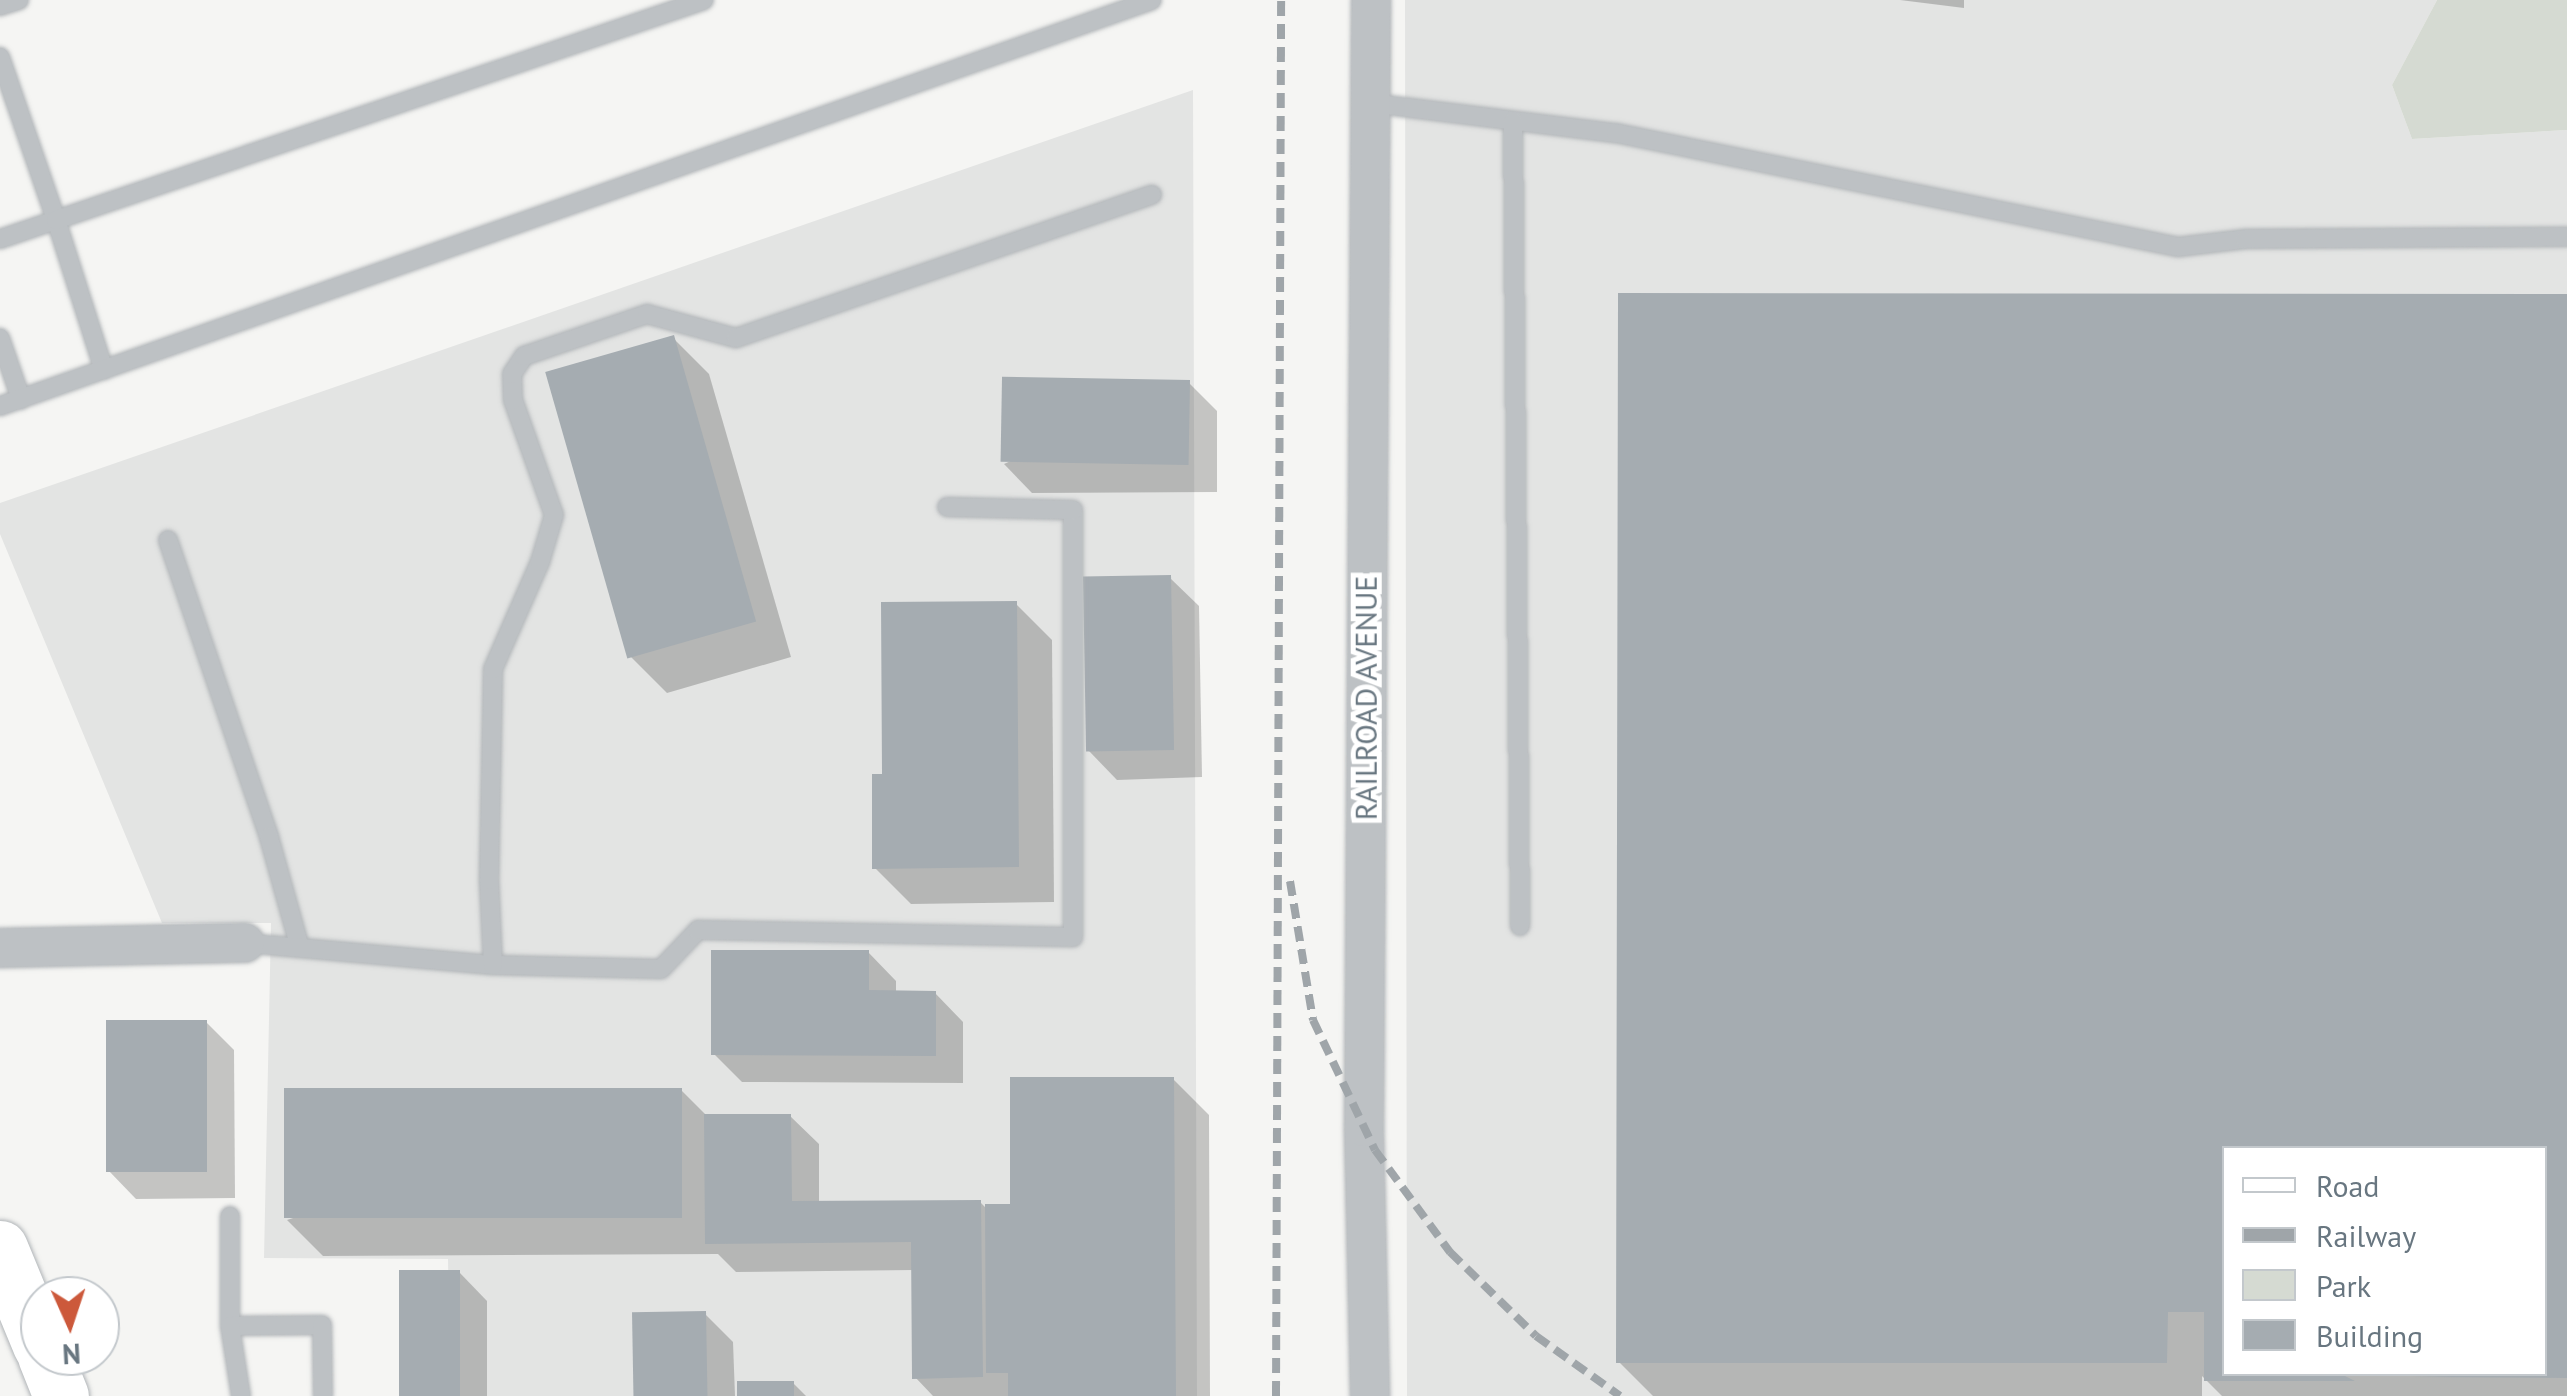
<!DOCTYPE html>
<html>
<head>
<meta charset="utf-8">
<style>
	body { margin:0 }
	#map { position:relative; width:2567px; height:1396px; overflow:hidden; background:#f5f5f3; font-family:"PT Sans",sans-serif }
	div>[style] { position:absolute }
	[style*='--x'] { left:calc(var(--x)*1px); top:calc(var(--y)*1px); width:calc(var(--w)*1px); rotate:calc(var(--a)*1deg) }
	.built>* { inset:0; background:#e3e4e3 }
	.green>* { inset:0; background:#d5dad2 }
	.shadow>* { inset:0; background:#0003 }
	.building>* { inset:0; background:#a5acb1; transform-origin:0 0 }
	.roads { filter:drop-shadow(0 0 2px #b1b5b8) drop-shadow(0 0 2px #b1b5b8) }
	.service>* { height:18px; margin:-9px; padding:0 9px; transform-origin:9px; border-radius:9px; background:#bdc1c4 }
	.minor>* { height:38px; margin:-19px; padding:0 19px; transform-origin:19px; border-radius:19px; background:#bdc1c4 }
	.primary>* { height:55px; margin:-27.5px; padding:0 27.5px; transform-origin:27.5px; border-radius:27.5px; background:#fff }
	.rail>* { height:8px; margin-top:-4px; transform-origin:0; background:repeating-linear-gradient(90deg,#9fa5a9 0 15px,transparent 0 23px) }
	span { translate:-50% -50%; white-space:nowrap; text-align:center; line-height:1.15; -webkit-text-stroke:10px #fff; paint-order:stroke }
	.street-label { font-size:30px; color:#687680 }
	.legend { position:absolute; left:2222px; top:1146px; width:325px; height:230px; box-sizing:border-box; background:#fff; border:2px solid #c3c8cc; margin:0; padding:12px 18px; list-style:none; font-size:30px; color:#687680 }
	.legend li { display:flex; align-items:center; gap:20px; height:50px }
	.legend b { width:50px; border:2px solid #c3c8cc }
	.north { position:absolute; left:20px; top:1276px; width:100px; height:100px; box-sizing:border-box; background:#fff; border:2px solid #c3c8cc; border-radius:50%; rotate:177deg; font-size:28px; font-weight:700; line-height:40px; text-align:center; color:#687680 }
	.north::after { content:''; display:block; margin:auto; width:35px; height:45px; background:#cc593b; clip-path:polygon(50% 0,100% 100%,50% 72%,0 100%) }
</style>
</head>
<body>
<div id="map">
	<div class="built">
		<i style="clip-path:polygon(evenodd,1405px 0,2437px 0,2392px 85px,2412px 139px,2567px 130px,2567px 1396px,1407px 1396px,1405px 0,2224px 1148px,2544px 1148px,2544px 1374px,2224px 1374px,2224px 1148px)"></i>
		<i style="clip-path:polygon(1193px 90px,1197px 1396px,450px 1396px,448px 1259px,264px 1258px,271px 923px,162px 923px,0 534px,0 503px)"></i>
	</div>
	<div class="green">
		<i style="clip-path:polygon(2437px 0,2567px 0,2567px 130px,2412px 139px,2392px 85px)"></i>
	</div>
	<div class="shadow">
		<i style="clip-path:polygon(1900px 0,1964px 0,1964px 8px)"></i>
		<i style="clip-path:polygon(evenodd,2567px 296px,2567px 1396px,2222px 1396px,2202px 1376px,2202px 1396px,1653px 1396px,1619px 1362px,2567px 296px,2224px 1148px,2544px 1148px,2544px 1374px,2224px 1374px,2224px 1148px)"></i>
		<i style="clip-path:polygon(673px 338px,709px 374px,791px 657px,667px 693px,631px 657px)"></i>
		<i style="clip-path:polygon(1189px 383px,1217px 411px,1217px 492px,1032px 493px,1004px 464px)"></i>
		<i style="clip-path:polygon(1170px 578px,1199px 606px,1202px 777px,1117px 780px,1089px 751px)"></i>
		<i style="clip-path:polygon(1016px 604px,1052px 640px,1054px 902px,911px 904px,875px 868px,884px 777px)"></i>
		<i style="clip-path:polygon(868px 952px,896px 981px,896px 993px,935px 993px,963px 1022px,963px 1083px,742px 1082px,714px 1054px)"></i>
		<i style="clip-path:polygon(206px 1022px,234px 1050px,235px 1198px,136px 1199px,108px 1170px)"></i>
		<i style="clip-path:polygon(1173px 1079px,1209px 1115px,1210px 1396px,933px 1396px,915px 1377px,914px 1270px,736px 1272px,718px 1254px,323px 1256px,287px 1220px,681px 1090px,708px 1117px,790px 1116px,819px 1144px,819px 1203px,980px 1202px,985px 1207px,1013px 1207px)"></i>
		<i style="clip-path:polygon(459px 1272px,487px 1301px,487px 1396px,402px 1396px)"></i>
		<i style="clip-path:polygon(705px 1314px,733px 1342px,735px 1396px,637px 1396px)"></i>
		<i style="clip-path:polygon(793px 1383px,806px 1396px,740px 1396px)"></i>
	</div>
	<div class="building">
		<i style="clip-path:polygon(1618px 293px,2567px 294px,2567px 1378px,2410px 1377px,2544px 1374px,2544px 1148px,2224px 1148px,2224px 1374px,2341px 1374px,2355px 1381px,2204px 1381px,2204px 1312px,2168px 1312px,2167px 1363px,1616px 1363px)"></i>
		<i style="left:674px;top:335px;width:298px;height:134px;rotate:74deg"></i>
		<i style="left:1190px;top:380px;width:85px;height:188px;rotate:91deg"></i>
		<i style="left:1171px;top:575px;width:175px;height:88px;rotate:89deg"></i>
		<i style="clip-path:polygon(1017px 601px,1019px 867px,872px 869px,872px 774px,882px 774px,881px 602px)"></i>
		<i style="clip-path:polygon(711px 950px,869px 950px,869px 990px,936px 991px,936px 1056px,711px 1055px)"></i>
		<i style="left:106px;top:1020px;width:101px;height:152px"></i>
		<i style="clip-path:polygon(1010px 1077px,1174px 1077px,1176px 1396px,1008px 1396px,1008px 1373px,986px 1373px,985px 1204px,1010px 1204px)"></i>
		<i style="left:682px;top:1088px;width:130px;height:398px;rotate:90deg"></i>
		<i style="clip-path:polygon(704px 1114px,791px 1114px,792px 1201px,981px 1200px,983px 1377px,912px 1379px,911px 1242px,705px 1244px)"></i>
		<i style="left:399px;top:1270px;width:61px;height:126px"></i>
		<i style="left:706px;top:1311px;width:85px;height:74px;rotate:89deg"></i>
		<i style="left:737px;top:1381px;width:57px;height:15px"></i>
	</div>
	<div class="roads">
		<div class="service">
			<i style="--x:0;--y:6;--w:20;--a:-18"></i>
			<i style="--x:0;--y:57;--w:172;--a:71"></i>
			<i style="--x:56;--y:220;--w:59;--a:161.3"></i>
			<i style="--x:1370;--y:103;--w:248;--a:7"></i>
			<i style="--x:1616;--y:133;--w:573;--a:11.47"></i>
			<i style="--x:2178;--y:247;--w:67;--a:-6.8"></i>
			<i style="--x:2245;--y:239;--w:322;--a:-0.4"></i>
			<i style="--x:1513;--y:121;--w:805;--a:89.5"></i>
			<i style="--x:0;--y:338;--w:65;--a:71"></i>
			<i style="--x:104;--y:370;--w:157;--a:-107.7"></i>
			<i style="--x:56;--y:220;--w:684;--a:-18.75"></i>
			<i style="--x:0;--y:406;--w:1221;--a:-19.41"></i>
			<i style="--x:168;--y:540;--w:314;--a:71.2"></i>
			<i style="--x:269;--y:837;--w:115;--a:74.4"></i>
			<i style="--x:245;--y:943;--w:249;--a:5.1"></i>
			<i style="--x:493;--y:965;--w:168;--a:1.4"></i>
			<i style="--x:661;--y:969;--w:54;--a:-46.5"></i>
			<i style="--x:698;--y:930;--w:375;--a:1.1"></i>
			<i style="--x:1073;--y:937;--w:427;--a:-90"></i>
			<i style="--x:1073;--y:510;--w:126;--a:-178.6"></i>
			<i style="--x:493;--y:965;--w:85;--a:-92.7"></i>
			<i style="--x:489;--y:880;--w:211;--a:-88.9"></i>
			<i style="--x:493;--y:669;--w:117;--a:-66.3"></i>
			<i style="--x:540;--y:562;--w:49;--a:-73.4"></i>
			<i style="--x:554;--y:515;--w:122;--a:-109.6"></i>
			<i style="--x:513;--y:400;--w:26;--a:-92"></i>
			<i style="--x:512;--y:374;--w:22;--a:-56"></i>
			<i style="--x:524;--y:356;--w:130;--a:-18.9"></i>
			<i style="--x:647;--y:314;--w:92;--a:15.1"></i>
			<i style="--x:736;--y:338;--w:440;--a:-19"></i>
			<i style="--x:230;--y:1216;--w:110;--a:90"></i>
			<i style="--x:230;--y:1326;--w:92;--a:-0.6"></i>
			<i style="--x:322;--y:1325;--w:71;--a:89.2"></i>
			<i style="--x:230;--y:1326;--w:71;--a:81.1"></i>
		</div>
		<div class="minor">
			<i style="--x:0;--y:948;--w:245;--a:-1.2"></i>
			<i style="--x:1370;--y:1396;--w:269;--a:-91.3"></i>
			<i style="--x:1364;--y:1127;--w:1127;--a:-89.64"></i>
		</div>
		<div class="primary">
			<i style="--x:0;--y:1248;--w:105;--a:67.6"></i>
			<i style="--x:45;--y:1356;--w:43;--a:68.2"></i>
		</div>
	</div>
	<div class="rail">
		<i style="--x:1290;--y:881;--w:141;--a:80.6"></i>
		<i style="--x:1313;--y:1020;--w:144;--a:64.5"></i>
		<i style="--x:1375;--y:1150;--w:127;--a:53.7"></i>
		<i style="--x:1450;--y:1252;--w:120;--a:44.3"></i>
		<i style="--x:1536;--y:1336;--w:103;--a:35.5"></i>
		<i style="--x:1276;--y:1396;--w:1396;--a:-89.79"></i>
	</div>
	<div class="street-label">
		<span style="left:1366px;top:698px;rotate:-90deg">RAILROAD AVENUE</span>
	</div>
	<ul class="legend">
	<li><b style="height:12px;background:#fff"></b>Road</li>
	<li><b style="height:12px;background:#9fa5a9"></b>Railway</li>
	<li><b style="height:28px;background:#d5dad2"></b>Park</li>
	<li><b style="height:28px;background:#a5acb1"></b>Building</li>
	</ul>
	<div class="north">N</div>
</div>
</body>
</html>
